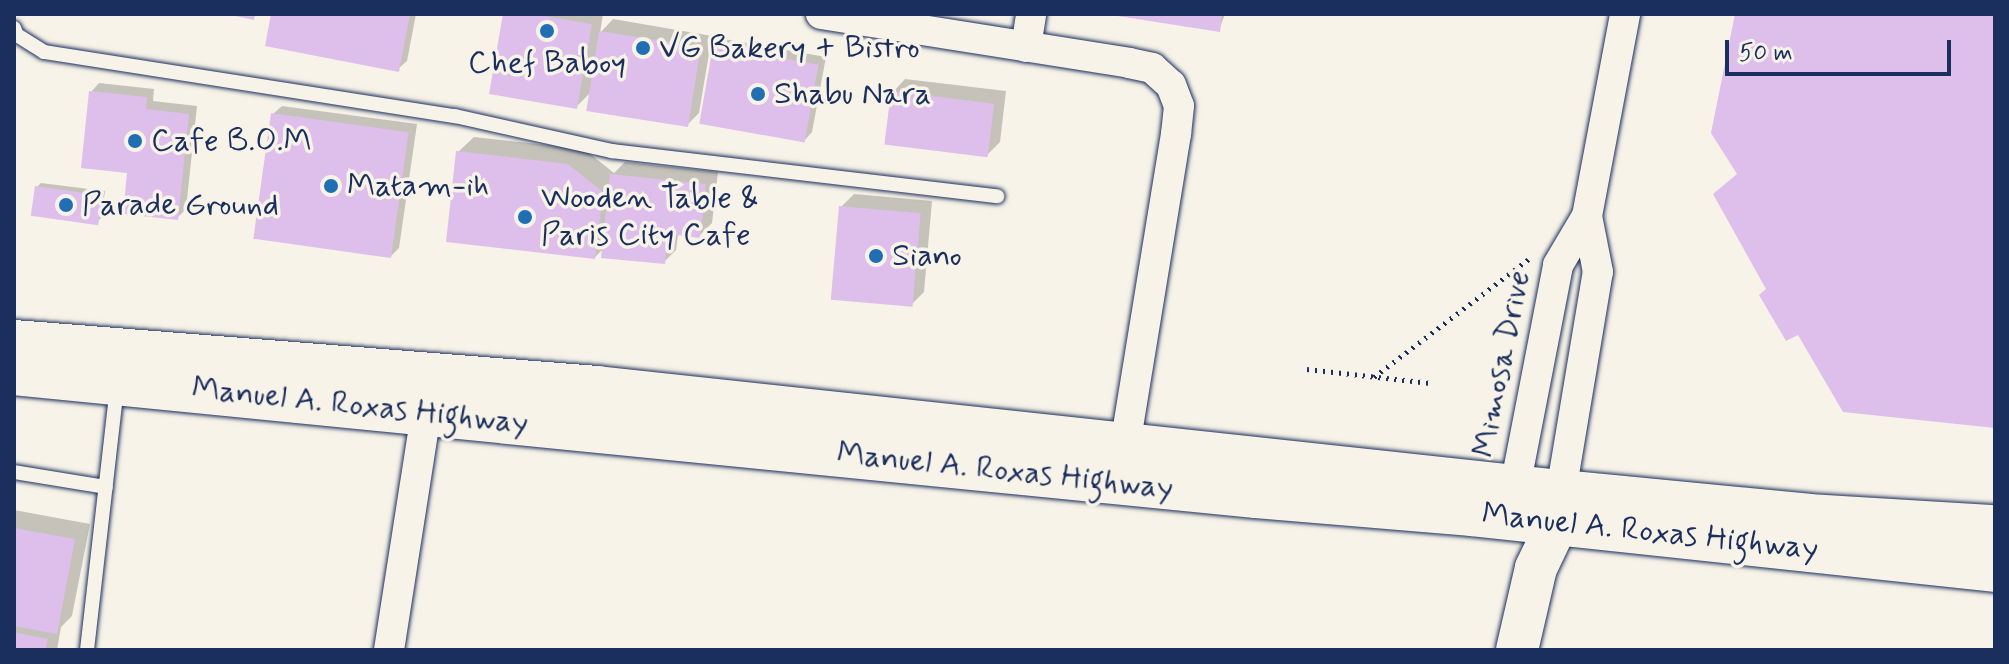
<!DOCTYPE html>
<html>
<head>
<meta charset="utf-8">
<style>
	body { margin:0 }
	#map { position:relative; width:2009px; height:664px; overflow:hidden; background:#f7f3e8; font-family:Mynerve,sans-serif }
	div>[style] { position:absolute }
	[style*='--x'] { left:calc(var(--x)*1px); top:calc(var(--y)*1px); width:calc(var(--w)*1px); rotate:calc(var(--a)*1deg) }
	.shadow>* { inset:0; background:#0003 }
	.building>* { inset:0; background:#debeea; transform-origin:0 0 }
	.path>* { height:5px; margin-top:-2.5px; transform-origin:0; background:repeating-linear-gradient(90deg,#1b2f5e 0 2px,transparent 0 8px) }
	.roads { filter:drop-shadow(0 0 2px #1b2f5e) drop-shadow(0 0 2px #1b2f5e) }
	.lane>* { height:14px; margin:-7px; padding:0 7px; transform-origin:7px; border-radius:7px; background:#f7f3e8 }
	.street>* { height:30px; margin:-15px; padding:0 15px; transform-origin:15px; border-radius:15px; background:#f7f3e8 }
	.secondary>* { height:42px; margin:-21px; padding:0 21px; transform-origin:21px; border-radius:21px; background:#f7f3e8 }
	.primary>* { height:44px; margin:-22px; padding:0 22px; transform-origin:22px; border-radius:22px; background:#f7f3e8 }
	.dots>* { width:22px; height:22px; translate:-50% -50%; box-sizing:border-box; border:4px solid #f7f3e8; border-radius:50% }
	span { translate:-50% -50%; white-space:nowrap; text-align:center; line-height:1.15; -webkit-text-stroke:7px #f7f3e8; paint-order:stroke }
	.poi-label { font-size:32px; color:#1b2f5e }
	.left { translate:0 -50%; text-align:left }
	.street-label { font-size:32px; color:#1b2f5e }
	.frame { position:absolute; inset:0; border:16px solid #1b2f5e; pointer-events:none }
	.scale { position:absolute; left:1725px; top:40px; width:226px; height:36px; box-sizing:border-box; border:4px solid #1b2f5e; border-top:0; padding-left:10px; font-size:24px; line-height:28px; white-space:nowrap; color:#1b2f5e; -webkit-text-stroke:6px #f7f3e8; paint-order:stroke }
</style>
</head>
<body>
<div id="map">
	<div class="shadow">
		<i style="clip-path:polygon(273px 14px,416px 14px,407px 61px,398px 69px)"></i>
		<i style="clip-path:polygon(505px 14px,603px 14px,600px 33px,613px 19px,712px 36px,699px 113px,686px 126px,590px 93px,576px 107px)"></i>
		<i style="clip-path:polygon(1106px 14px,1225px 14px,1219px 30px)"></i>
		<i style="clip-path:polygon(724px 39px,826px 57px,812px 132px,804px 141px,715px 47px)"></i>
		<i style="clip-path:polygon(905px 79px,1006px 91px,1000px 142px,987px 155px,893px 92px)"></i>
		<i style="clip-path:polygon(99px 83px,154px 89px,153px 101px,197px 106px,186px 209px,177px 218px,129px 171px,91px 92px)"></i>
		<i style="clip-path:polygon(282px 106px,417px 124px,399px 248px,391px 256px,273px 114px)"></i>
		<i style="clip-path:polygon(474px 137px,584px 149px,614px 173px,625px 162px,718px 172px,712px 223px,699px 236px,678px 234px,676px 250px,664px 262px,604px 248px,595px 257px,458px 152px)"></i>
		<i style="clip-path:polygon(41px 183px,105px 191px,101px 218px,97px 222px,37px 187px)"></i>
		<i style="clip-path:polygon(854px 194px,932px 201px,924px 292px,912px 304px,841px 207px)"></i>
		<i style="clip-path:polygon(14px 510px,90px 524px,72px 616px,61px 627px,57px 650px,14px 650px)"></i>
	</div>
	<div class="building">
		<i style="clip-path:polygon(226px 14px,255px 14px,254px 20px)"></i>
		<i style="clip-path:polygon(271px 14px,410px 14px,399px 72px,265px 46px)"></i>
		<i style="clip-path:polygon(503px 14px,533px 14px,592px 24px,577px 109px,489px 94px)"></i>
		<i style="clip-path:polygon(1105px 14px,1222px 14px,1220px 32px)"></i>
		<i style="clip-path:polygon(1735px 14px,1995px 14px,1995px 428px,1843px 412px,1798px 335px,1786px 341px,1759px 295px,1766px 289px,1713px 194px,1737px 174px,1711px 133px)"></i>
		<i style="left:599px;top:31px;width:103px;height:81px;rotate:9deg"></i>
		<i style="left:713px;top:46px;width:107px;height:79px;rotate:10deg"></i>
		<i style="clip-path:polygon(89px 91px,147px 97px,146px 109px,189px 114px,178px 220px,123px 214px,127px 173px,81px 168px)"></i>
		<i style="left:891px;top:91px;width:104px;height:54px;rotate:7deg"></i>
		<i style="left:271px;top:113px;width:139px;height:127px;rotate:8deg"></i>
		<i style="clip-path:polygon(456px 151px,568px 164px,603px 192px,595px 259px,446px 242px)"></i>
		<i style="clip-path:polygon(610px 174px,706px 184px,700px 238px,668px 234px,665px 264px,601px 258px)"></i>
		<i style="left:35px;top:186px;width:68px;height:30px;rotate:8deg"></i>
		<i style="left:839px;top:206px;width:82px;height:94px;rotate:5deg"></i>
		<i style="clip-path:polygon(14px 528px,75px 539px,57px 634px,14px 626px)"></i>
		<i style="clip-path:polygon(14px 632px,48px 639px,45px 650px,14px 650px)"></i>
	</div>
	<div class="path">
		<i style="--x:1307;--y:369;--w:124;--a:6.5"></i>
		<i style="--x:1374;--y:377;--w:195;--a:-37.3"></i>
	</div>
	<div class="roads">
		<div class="lane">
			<i style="--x:14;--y:28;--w:8;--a:67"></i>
			<i style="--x:17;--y:35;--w:32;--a:32"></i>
			<i style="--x:44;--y:52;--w:416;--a:8.9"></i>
			<i style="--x:455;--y:116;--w:161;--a:12.6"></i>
			<i style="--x:612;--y:151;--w:388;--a:6.7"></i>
			<i style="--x:14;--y:472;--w:93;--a:9.3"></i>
			<i style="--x:87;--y:650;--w:264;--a:-83.5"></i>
		</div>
		<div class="street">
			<i style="--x:821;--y:14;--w:312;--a:9"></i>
			<i style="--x:1129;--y:63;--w:24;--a:12"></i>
			<i style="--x:1152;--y:68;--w:25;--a:42"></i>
			<i style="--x:1171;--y:85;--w:22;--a:69"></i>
			<i style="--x:1179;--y:106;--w:28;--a:96"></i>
			<i style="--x:1176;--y:134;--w:334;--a:99.3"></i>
			<i style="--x:1026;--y:47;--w:33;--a:-81"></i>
			<i style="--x:1515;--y:487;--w:226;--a:-79"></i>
			<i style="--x:1558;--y:265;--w:57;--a:-59.4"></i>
			<i style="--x:1587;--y:216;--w:206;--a:-79.3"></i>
			<i style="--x:1561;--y:492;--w:223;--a:-80.5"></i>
			<i style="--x:1598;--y:272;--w:57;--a:-101.1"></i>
			<i style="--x:389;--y:650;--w:258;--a:-81.1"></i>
		</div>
		<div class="secondary">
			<i style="--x:1517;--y:650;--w:84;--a:-77"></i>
			<i style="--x:1536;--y:568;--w:49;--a:-64.5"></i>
			<i style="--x:1557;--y:524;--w:32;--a:-83"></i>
		</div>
		<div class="primary">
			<i style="--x:14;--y:342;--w:585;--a:4.51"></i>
			<i style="--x:597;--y:388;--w:970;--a:6.16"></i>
			<i style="--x:1561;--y:492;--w:248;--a:5.5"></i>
			<i style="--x:1808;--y:516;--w:187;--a:3.4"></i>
			<i style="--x:14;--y:373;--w:1248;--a:5.66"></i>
			<i style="--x:1256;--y:496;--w:217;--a:4.8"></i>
			<i style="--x:1472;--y:514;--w:526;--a:6.11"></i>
		</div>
	</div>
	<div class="dots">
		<i style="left:547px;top:31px;background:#1f6fb2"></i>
		<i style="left:643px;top:48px;background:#1f6fb2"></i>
		<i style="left:758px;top:94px;background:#1f6fb2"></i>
		<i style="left:135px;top:141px;background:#1f6fb2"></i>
		<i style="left:331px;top:186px;background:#1f6fb2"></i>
		<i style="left:66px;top:205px;background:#1f6fb2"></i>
		<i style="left:525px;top:217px;background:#1f6fb2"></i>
		<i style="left:876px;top:256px;background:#1f6fb2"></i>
	</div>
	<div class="poi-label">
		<span class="left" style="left:659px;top:48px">VG Bakery + Bistro</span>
		<span style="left:547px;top:63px">Chef Baboy</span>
		<span class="left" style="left:774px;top:94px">Shabu Nara</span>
		<span class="left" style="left:151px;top:141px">Cafe B.O.M</span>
		<span class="left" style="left:347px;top:186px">Matam-ih</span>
		<span class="left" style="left:541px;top:217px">Wooden Table &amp;<br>Paris City Cafe</span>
		<span class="left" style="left:82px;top:205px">Parade Ground</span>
		<span class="left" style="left:892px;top:256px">Siano</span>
	</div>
	<div class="street-label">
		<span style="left:1502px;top:364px;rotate:-79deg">Mimosa Drive</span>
		<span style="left:360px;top:406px;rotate:6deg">Manuel A. Roxas Highway</span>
		<span style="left:1005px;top:471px;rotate:6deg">Manuel A. Roxas Highway</span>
		<span style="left:1650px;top:532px;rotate:6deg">Manuel A. Roxas Highway</span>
	</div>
	<div class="frame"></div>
	<div class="scale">50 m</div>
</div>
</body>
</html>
